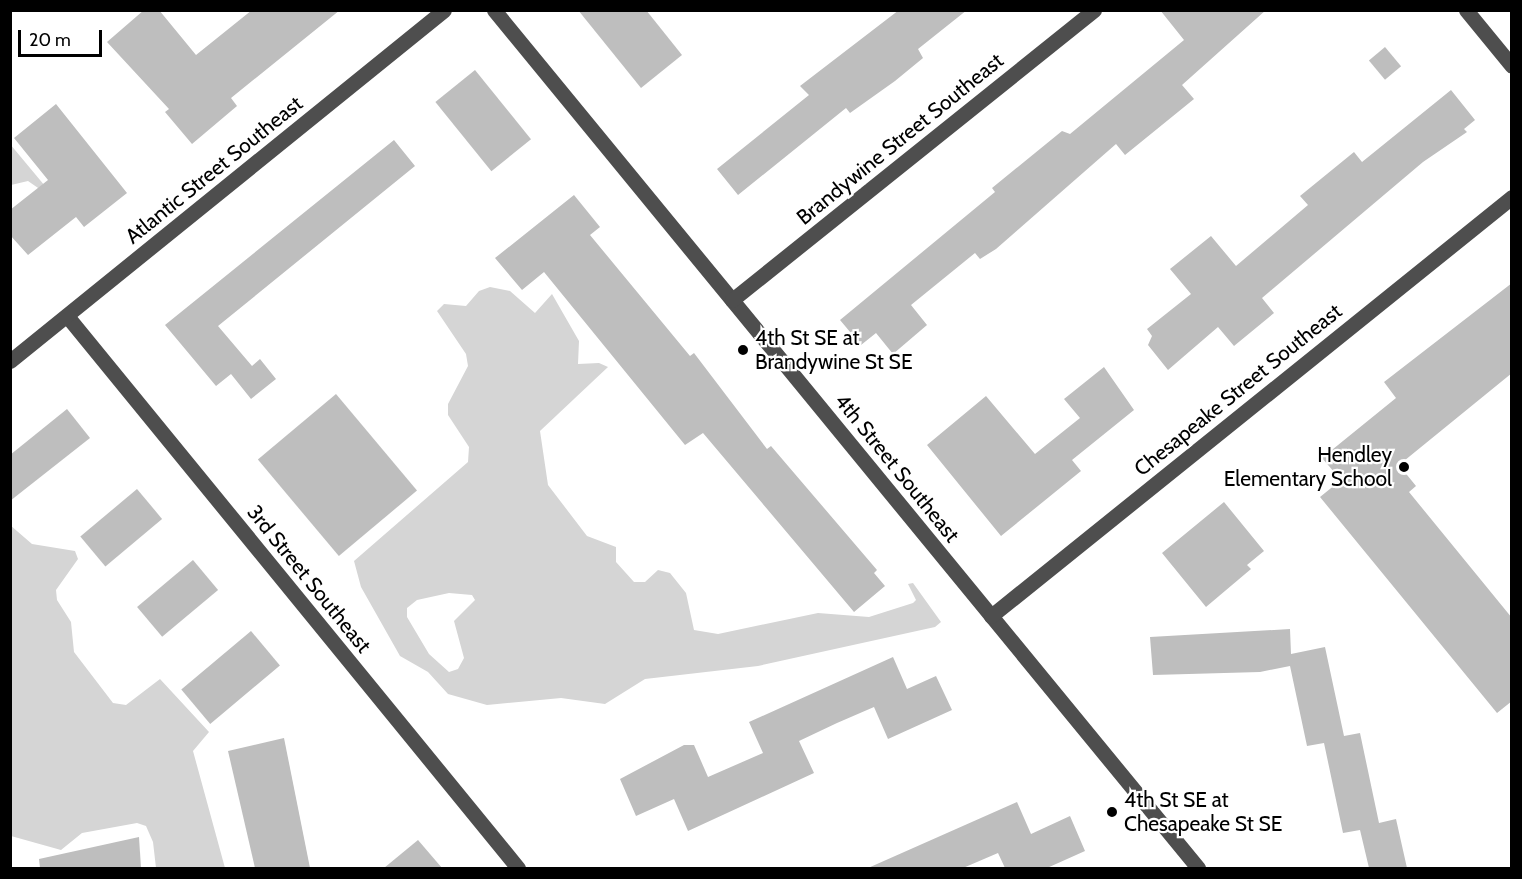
<!DOCTYPE html>
<html>
<head>
<meta charset="utf-8">
<style>
	body { margin:0 }
	#map { position:relative; width:1522px; height:879px; overflow:hidden; background:#fff; font-family:Cabin,sans-serif }
	div>[style] { position:absolute }
	[style*='--x'] { left:calc(var(--x)*1px); top:calc(var(--y)*1px); width:calc(var(--w)*1px); rotate:calc(var(--a)*1deg) }
	.green>* { inset:0; background:#d5d5d5 }
	.building>* { inset:0; background:#bebebe; transform-origin:0 0 }
	.minor>* { height:15px; margin:-7.5px; padding:0 7.5px; transform-origin:7.5px; border-radius:7.5px; background:#4e4e4e }
	.dots>* { width:16px; height:16px; translate:-50% -50%; box-sizing:border-box; border:3px solid #fff; border-radius:50% }
	span { translate:-50% -50%; white-space:nowrap; text-align:center; line-height:1.15; -webkit-text-stroke:4.5px #fff; paint-order:stroke }
	.street-label { font-size:21px; color:#000 }
	.poi-label { font-size:21px; color:#000 }
	.left { translate:0 -50%; text-align:left }
	.right { translate:-100% -50%; text-align:right }
	.frame { position:absolute; inset:0; border:12px solid #000; pointer-events:none }
	.scale { position:absolute; left:18px; top:30px; width:84px; height:27px; box-sizing:border-box; border:3px solid #000; border-top:0; padding-left:8px; font-size:18px; line-height:21px; white-space:nowrap; color:#000; -webkit-text-stroke:4px #fff; paint-order:stroke }
</style>
</head>
<body>
<div id="map">
	<div class="green">
		<i style="clip-path:polygon(10px 144px,45px 186px,41px 190px,28px 181px,11px 185px)"></i>
		<i style="clip-path:polygon(evenodd,490px 287px,510px 291px,535px 313px,552px 294px,579px 341px,578px 364px,599px 363px,608px 367px,540px 431px,548px 485px,587px 536px,616px 547px,616px 562px,634px 582px,645px 582px,658px 570px,670px 573px,686px 593px,694px 630px,718px 634px,818px 613px,869px 617px,913px 603px,916px 600px,908px 584px,913px 583px,941px 622px,935px 627px,758px 666px,645px 679px,605px 704px,561px 698px,487px 705px,448px 694px,428px 672px,400px 656px,361px 587px,354px 561px,468px 462px,469px 447px,448px 415px,448px 404px,468px 366px,466px 354px,437px 311px,444px 304px,466px 306px,479px 291px,490px 287px,449px 593px,472px 595px,475px 600px,454px 621px,464px 658px,458px 669px,449px 672px,429px 654px,407px 617px,407px 608px,417px 600px,449px 593px)"></i>
		<i style="clip-path:polygon(10px 525px,32px 544px,75px 551px,78px 559px,56px 590px,57px 600px,71px 622px,74px 652px,113px 703px,126px 705px,160px 679px,209px 732px,193px 751px,225px 868px,156px 868px,153px 842px,146px 826px,137px 823px,82px 833px,61px 850px,11px 836px)"></i>
	</div>
	<div class="building">
		<i style="clip-path:polygon(144px 10px,159px 10px,196px 55px,252px 10px,340px 10px,231px 98px,237px 106px,192px 144px,165px 112px,169px 109px,107px 42px)"></i>
		<i style="clip-path:polygon(578px 10px,646px 10px,682px 55px,641px 88px)"></i>
		<i style="clip-path:polygon(899px 10px,967px 10px,918px 49px,923px 58px,895px 81px,850px 113px,846px 108px,738px 195px,717px 169px,809px 95px,800px 86px)"></i>
		<i style="clip-path:polygon(1160px 10px,1266px 10px,1182px 85px,1194px 99px,1125px 155px,1116px 144px,996px 249px,980px 259px,975px 253px,911px 305px,927px 325px,893px 354px,876px 333px,861px 345px,840px 320px,995px 192px,992px 188px,1062px 131px,1070px 134px,1184px 40px)"></i>
		<i style="left:1385px;top:47px;width:25px;height:21px;rotate:50deg"></i>
		<i style="left:475px;top:70px;width:89px;height:51px;rotate:51deg"></i>
		<i style="clip-path:polygon(1451px 90px,1475px 120px,1464px 129px,1467px 132px,1423px 162px,1262px 298px,1274px 313px,1234px 346px,1218px 327px,1168px 370px,1148px 345px,1152px 336px,1147px 329px,1191px 294px,1170px 269px,1211px 236px,1236px 266px,1308px 205px,1300px 196px,1354px 152px,1362px 162px)"></i>
		<i style="clip-path:polygon(56px 104px,127px 193px,84px 227px,76px 217px,28px 255px,10px 235px,10px 210px,48px 180px,14px 138px)"></i>
		<i style="clip-path:polygon(394px 140px,415px 166px,218px 326px,252px 366px,260px 359px,276px 379px,251px 399px,231px 374px,216px 386px,165px 325px)"></i>
		<i style="clip-path:polygon(574px 195px,600px 227px,590px 235px,690px 356px,694px 353px,767px 449px,771px 446px,877px 570px,874px 573px,885px 586px,854px 612px,703px 433px,685px 445px,544px 272px,522px 290px,495px 258px)"></i>
		<i style="clip-path:polygon(1512px 283px,1512px 373px,1399px 465px,1416px 486px,1409px 492px,1512px 618px,1512px 701px,1497px 713px,1320px 497px,1341px 480px,1322px 458px,1396px 398px,1384px 382px)"></i>
		<i style="clip-path:polygon(1104px 367px,1134px 410px,1072px 460px,1081px 471px,1001px 536px,927px 445px,986px 396px,1035px 454px,1080px 418px,1064px 399px)"></i>
		<i style="left:336px;top:394px;width:126px;height:102px;rotate:50deg"></i>
		<i style="clip-path:polygon(67px 409px,90px 438px,10px 501px,10px 455px)"></i>
		<i style="left:137px;top:489px;width:39px;height:74px;rotate:50deg"></i>
		<i style="clip-path:polygon(1224px 502px,1264px 551px,1247px 565px,1251px 569px,1206px 607px,1162px 553px)"></i>
		<i style="left:193px;top:560px;width:39px;height:73px;rotate:50deg"></i>
		<i style="clip-path:polygon(1290px 629px,1291px 654px,1325px 647px,1344px 736px,1360px 733px,1379px 823px,1396px 819px,1407px 868px,1369px 868px,1360px 830px,1343px 833px,1324px 743px,1307px 746px,1290px 666px,1260px 672px,1153px 675px,1150px 637px)"></i>
		<i style="left:251px;top:631px;width:45px;height:91px;rotate:50deg"></i>
		<i style="clip-path:polygon(893px 657px,907px 689px,936px 676px,952px 710px,888px 739px,874px 707px,837px 723px,799px 741px,814px 773px,688px 831px,674px 799px,636px 816px,620px 779px,684px 745px,694px 745px,708px 777px,763px 753px,749px 722px)"></i>
		<i style="clip-path:polygon(284px 738px,310px 868px,255px 868px,228px 751px)"></i>
		<i style="clip-path:polygon(1017px 802px,1031px 834px,1070px 816px,1085px 851px,1047px 868px,1005px 868px,998px 853px,963px 868px,868px 868px)"></i>
		<i style="clip-path:polygon(139px 837px,141px 868px,40px 868px,39px 859px)"></i>
		<i style="clip-path:polygon(418px 840px,442px 868px,384px 868px)"></i>
	</div>
	<div class="minor">
		<i style="--x:494;--y:10;--w:1110;--a:50.63"></i>
		<i style="--x:1466;--y:10;--w:72;--a:50.6"></i>
		<i style="--x:732;--y:300;--w:464;--a:-38.7"></i>
		<i style="--x:67;--y:316;--w:713;--a:50.75"></i>
		<i style="--x:10;--y:361;--w:558;--a:-38.96"></i>
		<i style="--x:991;--y:616;--w:669;--a:-38.81"></i>
	</div>
	<div class="dots">
		<i style="left:743px;top:350px;background:#000"></i>
		<i style="left:1404px;top:467px;background:#000"></i>
		<i style="left:1112px;top:812px;background:#000"></i>
	</div>
	<div class="street-label">
		<span style="left:900px;top:139px;rotate:-39deg">Brandywine Street Southeast</span>
		<span style="left:214px;top:170px;rotate:-39deg">Atlantic Street Southeast</span>
		<span style="left:1238px;top:390px;rotate:-39deg">Chesapeake Street Southeast</span>
		<span style="left:897px;top:468px;rotate:51deg">4th Street Southeast</span>
		<span style="left:309px;top:579px;rotate:51deg">3rd Street Southeast</span>
	</div>
	<div class="poi-label">
		<span class="left" style="left:755px;top:350px">4th St SE at<br>Brandywine St SE</span>
		<span class="right" style="left:1392px;top:467px">Hendley<br>Elementary School</span>
		<span class="left" style="left:1124px;top:812px">4th St SE at<br>Chesapeake St SE</span>
	</div>
	<div class="frame"></div>
	<div class="scale">20 m</div>
</div>
</body>
</html>
